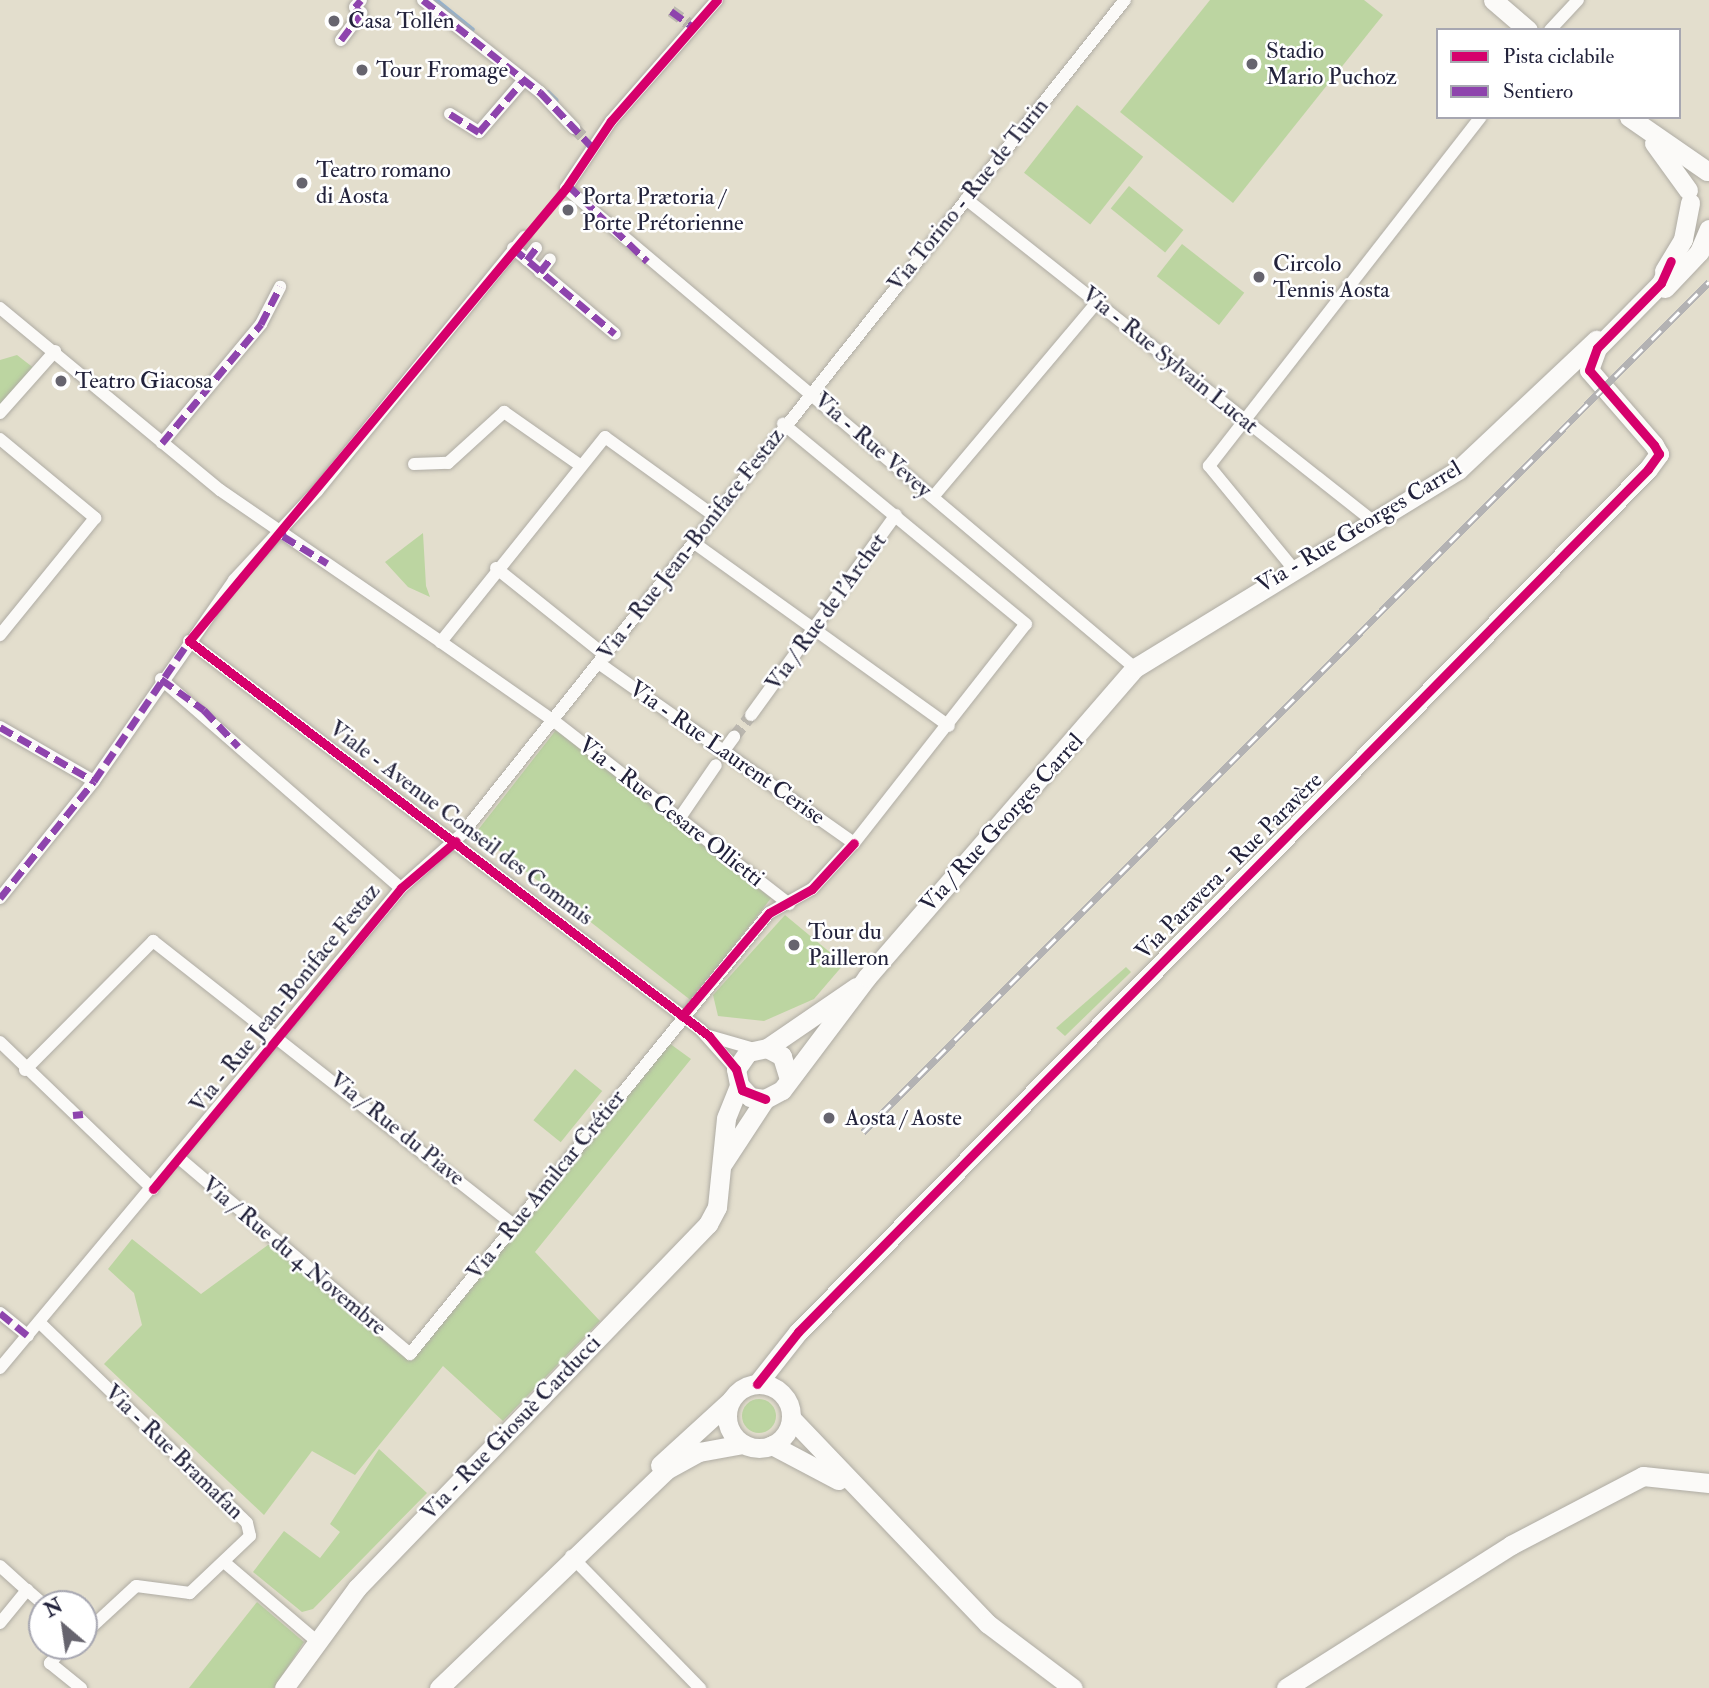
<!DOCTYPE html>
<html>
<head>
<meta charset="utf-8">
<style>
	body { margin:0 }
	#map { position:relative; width:1709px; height:1688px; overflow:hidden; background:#e3decd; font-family:"IM FELL Double Pica",serif }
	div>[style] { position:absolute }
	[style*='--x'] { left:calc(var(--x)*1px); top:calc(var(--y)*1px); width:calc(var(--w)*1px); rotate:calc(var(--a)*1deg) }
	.green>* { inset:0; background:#bcd5a1; transform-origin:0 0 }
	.round { border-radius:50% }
	.stream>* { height:4.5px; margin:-2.25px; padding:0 2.25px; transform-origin:2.25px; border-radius:2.25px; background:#8fb3d5 }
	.street-tunnel>* { height:12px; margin-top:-6px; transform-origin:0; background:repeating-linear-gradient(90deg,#bcb8b0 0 12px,transparent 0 18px) }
	.roads { filter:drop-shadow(0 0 2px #afaca4) drop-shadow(0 0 2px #afaca4) }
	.street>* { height:12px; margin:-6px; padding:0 6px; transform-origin:6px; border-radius:6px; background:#fbfaf8 }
	.secondary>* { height:19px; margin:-9.5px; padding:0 9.5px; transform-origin:9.5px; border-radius:9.5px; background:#fbfaf8 }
	.secondary>.ring { margin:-9.5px; padding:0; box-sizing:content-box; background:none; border:19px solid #fbfaf8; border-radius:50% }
	.rail>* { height:7px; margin-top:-3.5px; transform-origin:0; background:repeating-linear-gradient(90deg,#fff 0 13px,#b3b2b3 0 26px); box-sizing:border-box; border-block:2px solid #b3b2b3 }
	.quiet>* { height:7px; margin-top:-3.5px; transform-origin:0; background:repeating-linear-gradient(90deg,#8e44ad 0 14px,transparent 0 21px) }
	.cycleway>* { height:9px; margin:-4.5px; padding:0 4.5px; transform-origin:4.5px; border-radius:4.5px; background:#d6006c }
	.dots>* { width:19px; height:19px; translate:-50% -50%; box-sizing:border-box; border:4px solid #fff; border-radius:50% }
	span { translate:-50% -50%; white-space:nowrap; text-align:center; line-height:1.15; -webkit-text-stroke:5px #fff; paint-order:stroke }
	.poi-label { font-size:23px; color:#22223b }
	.left { translate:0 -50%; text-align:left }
	.street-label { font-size:23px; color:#22223b }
	.legend { position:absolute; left:1436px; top:28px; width:245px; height:91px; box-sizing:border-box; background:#fff; border:2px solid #a7a7b1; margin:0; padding:9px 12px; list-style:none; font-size:21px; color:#22223b }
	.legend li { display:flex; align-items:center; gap:14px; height:35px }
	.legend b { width:35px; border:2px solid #a7a7b1 }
	.north { position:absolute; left:28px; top:1590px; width:70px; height:70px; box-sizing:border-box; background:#fff; border:2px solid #a7a7b1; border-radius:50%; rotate:331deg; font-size:19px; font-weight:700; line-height:28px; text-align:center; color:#22223b }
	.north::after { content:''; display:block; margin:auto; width:24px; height:32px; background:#66646e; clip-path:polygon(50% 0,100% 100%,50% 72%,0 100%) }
</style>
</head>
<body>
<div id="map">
	<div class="green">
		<i style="clip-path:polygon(1210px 0,1364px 0,1383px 15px,1233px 203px,1120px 112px)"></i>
		<i style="left:1077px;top:105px;width:84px;height:86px;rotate:38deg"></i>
		<i style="left:1129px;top:186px;width:70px;height:29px;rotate:39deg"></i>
		<i style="left:1182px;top:244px;width:79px;height:41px;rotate:38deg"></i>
		<i style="clip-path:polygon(17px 355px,35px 369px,0 406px,0 360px)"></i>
		<i style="clip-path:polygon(423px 533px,426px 586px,430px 597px,408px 587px,385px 562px)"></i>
		<i style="left:556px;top:730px;width:273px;height:130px;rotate:38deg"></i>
		<i style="clip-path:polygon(785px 915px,844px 964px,814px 999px,764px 1021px,718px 1016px,713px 995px)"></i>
		<i style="clip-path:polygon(1126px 967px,1131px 972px,1065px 1036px,1056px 1028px)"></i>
		<i style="clip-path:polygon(669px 1043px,691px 1059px,535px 1252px,600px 1321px,503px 1421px,443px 1366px,355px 1475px,312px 1451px,264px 1515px,104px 1364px,142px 1325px,134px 1293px,108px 1269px,132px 1239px,201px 1294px,272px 1242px,411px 1361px)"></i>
		<i style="left:575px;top:1069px;width:35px;height:66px;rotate:39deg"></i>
		<i class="round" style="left:742px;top:1399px;width:34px;height:34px"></i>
		<i style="clip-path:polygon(379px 1449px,427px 1493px,313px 1609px,302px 1612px,253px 1572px,284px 1531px,320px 1558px,340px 1532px,330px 1524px)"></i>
		<i style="clip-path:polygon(257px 1602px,304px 1642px,274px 1688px,189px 1688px)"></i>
	</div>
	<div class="stream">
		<i style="--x:436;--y:0;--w:46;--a:38.9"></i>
		<i style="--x:548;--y:92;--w:11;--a:45"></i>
	</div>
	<div class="street-tunnel">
		<i style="--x:671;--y:11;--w:22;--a:36"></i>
		<i style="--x:574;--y:128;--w:17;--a:45"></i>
		<i style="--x:734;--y:737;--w:28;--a:-52"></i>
	</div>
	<div class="roads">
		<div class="street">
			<i style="--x:423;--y:0;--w:149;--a:38.2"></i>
			<i style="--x:540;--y:92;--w:50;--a:46.6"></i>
			<i style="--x:717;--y:0;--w:161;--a:131.2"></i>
			<i style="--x:611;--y:121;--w:81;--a:123.9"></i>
			<i style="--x:566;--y:188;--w:744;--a:40.15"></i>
			<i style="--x:1550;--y:30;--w:41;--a:-47"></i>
			<i style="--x:341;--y:40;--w:34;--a:-53"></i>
			<i style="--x:361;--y:13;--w:8;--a:-135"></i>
			<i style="--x:355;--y:7;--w:9;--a:-49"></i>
			<i style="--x:450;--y:114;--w:34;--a:32"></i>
			<i style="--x:479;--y:132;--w:67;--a:-49.2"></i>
			<i style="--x:966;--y:199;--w:520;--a:38.37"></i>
			<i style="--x:513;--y:248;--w:133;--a:40.1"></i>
			<i style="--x:527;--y:260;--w:15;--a:-53"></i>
			<i style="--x:540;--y:272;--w:16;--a:-52"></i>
			<i style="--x:0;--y:308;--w:286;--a:39.6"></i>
			<i style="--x:220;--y:490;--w:268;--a:34.5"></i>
			<i style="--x:0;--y:413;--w:83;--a:-48.4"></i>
			<i style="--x:0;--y:439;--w:124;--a:39.7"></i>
			<i style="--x:95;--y:518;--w:151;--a:129.1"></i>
			<i style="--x:162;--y:443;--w:155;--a:-50.2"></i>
			<i style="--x:261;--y:324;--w:42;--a:-62.8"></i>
			<i style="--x:414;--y:464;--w:34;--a:-2"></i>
			<i style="--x:448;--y:463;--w:76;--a:-42.3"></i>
			<i style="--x:504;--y:412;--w:94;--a:35"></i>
			<i style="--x:933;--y:497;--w:255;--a:-49.9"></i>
			<i style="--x:713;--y:515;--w:133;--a:-144.2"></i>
			<i style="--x:605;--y:437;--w:263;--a:128.7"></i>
			<i style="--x:441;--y:642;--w:138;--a:35"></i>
			<i style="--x:554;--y:721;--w:298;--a:37.9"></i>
			<i style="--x:697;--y:545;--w:310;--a:35.7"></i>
			<i style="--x:1292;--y:567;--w:131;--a:-129.4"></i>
			<i style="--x:1209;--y:466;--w:442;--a:-52.1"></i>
			<i style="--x:496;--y:568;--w:141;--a:38.7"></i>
			<i style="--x:189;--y:641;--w:643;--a:37.23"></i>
			<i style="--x:701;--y:1030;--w:52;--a:48.1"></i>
			<i style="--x:600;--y:664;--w:311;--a:35.2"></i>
			<i style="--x:161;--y:679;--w:318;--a:41.1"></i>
			<i style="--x:751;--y:715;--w:247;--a:-54.1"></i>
			<i style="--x:0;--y:727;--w:108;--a:29.9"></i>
			<i style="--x:723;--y:752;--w:19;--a:-54"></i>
			<i style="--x:679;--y:819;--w:65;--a:-55.6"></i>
			<i style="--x:0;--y:898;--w:150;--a:-51.2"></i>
			<i style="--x:94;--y:781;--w:245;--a:-55.1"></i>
			<i style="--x:234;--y:580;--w:122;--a:-47"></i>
			<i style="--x:317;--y:491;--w:328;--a:-50.8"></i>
			<i style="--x:709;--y:1036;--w:47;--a:16.1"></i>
			<i style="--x:0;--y:1042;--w:212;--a:43.9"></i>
			<i style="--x:25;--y:1070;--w:182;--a:-45.2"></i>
			<i style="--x:153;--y:941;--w:459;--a:38.2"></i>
			<i style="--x:179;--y:1158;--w:303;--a:40.3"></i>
			<i style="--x:410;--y:1354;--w:569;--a:-50.85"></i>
			<i style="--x:769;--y:913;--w:49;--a:-29.2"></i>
			<i style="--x:812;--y:889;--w:62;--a:-47.6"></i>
			<i style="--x:854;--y:843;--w:278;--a:-51.9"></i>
			<i style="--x:1026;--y:624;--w:315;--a:-140.5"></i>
			<i style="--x:0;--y:1313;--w:36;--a:39"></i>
			<i style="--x:39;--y:1322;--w:289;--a:44"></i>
			<i style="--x:247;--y:1523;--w:13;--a:77"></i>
			<i style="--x:250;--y:1536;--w:83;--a:136.5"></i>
			<i style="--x:190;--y:1593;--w:54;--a:-172.6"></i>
			<i style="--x:136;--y:1586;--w:71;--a:137.3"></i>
			<i style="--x:0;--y:1368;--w:625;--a:-50.12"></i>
			<i style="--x:401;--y:888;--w:81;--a:-41.5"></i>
			<i style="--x:462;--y:834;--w:1065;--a:-51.52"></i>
			<i style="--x:571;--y:1556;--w:185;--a:45.7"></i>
			<i style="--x:224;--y:1562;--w:118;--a:40.5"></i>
			<i style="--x:0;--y:1566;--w:36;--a:42"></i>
			<i style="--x:0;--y:1623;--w:43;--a:-50.7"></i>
			<i style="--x:27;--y:1590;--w:21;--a:41"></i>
			<i style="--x:65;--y:1646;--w:23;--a:131"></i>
			<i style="--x:50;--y:1663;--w:40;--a:39"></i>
		</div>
		<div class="secondary">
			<i style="--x:1493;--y:0;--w:46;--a:40.6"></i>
			<i style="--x:1629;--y:117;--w:95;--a:34.7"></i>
			<i style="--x:1654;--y:143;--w:58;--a:54.1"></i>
			<i style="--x:1664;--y:271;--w:37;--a:-59"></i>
			<i style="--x:1683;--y:239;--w:37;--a:-79"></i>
			<i style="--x:1665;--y:288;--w:50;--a:-46.6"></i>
			<i style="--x:1699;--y:252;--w:25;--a:-67"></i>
			<i style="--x:767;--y:1048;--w:108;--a:-34.4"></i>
			<i style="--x:788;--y:1076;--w:21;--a:-107"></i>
			<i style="--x:782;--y:1056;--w:17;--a:-152"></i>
			<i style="--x:767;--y:1048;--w:19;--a:168"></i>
			<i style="--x:748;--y:1052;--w:21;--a:125"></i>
			<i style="--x:736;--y:1069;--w:16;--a:79"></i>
			<i style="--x:739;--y:1085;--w:16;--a:47"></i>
			<i style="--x:750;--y:1097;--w:15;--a:8"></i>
			<i style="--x:765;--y:1099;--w:19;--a:-28"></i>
			<i style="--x:782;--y:1090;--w:141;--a:-53"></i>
			<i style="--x:867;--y:977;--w:409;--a:-49.1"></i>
			<i style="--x:1135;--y:668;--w:379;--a:-31.5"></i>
			<i style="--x:1458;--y:470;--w:190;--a:-43.3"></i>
			<i style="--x:723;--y:1163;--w:77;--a:-56.7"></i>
			<i style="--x:757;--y:1384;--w:66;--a:-51.7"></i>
			<i style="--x:798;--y:1332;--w:1211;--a:-45.43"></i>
			<i style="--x:1648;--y:469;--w:19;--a:-54"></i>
			<i style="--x:1659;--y:454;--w:10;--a:-119"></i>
			<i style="--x:1654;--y:445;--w:99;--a:-130.9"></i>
			<i style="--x:1589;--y:370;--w:23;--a:-70"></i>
			<i style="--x:1597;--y:348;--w:91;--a:-45.4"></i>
			<i style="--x:1661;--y:283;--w:24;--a:-66"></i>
			<i class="ring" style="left:727px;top:1384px;width:45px;height:45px"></i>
			<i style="--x:791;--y:1418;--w:285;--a:46.3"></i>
			<i style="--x:988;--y:1624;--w:106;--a:37"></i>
			<i style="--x:772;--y:1445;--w:75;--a:27.9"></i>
			<i style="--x:660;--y:1465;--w:95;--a:-42.4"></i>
			<i style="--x:284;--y:1688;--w:124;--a:-53.9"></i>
			<i style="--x:357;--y:1588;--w:506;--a:-46.04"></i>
			<i style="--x:708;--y:1224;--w:19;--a:-62"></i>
			<i style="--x:717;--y:1207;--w:89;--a:-84.2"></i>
			<i style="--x:726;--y:1118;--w:35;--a:-68"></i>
			<i style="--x:439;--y:1688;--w:315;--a:-43.8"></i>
			<i style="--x:666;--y:1470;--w:38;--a:-29"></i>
			<i style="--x:699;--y:1452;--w:45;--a:-10.3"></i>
			<i style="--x:1286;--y:1688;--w:267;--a:-32.4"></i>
			<i style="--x:1511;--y:1545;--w:149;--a:-27.6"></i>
			<i style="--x:1643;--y:1476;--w:66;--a:6.1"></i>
		</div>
	</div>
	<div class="rail">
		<i style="--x:863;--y:1132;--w:1199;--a:-45.14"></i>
	</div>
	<div class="quiet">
		<i style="--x:423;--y:0;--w:149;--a:38.2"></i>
		<i style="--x:540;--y:92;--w:74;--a:46.6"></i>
		<i style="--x:671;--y:11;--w:27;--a:36"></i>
		<i style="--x:341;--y:40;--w:34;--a:-53"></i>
		<i style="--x:361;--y:13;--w:8;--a:-135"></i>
		<i style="--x:355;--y:7;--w:9;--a:-49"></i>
		<i style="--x:450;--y:114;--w:34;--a:32"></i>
		<i style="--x:479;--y:132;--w:67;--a:-49.2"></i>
		<i style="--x:568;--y:185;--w:110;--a:43.9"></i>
		<i style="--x:513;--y:248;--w:133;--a:40.1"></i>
		<i style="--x:527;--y:260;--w:15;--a:-53"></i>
		<i style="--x:540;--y:272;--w:16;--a:-52"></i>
		<i style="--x:162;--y:443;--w:155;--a:-50.2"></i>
		<i style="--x:261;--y:324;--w:42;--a:-62.8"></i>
		<i style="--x:282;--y:528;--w:8;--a:83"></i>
		<i style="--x:283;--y:536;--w:52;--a:31.5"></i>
		<i style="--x:161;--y:679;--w:53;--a:35.8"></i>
		<i style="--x:204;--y:710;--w:50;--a:46.6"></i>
		<i style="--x:0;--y:727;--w:108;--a:29.9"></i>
		<i style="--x:0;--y:898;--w:150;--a:-51.2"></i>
		<i style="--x:94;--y:781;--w:169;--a:-55.8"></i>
		<i style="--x:73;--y:1115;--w:10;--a:-6"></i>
		<i style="--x:0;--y:1313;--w:36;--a:39"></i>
	</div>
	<div class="cycleway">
		<i style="--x:717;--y:0;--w:161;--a:131.2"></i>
		<i style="--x:611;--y:121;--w:81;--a:123.9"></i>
		<i style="--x:566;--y:188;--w:589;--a:129.77"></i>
		<i style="--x:189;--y:641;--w:653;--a:37.22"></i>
		<i style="--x:709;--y:1036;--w:43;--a:50.7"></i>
		<i style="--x:736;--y:1069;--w:22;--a:74"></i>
		<i style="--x:742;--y:1090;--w:25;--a:21"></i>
		<i style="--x:682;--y:1016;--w:135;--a:-49.8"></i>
		<i style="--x:769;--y:913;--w:49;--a:-29.2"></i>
		<i style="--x:812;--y:889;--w:62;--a:-47.6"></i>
		<i style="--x:153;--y:1189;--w:390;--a:-50.5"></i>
		<i style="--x:401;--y:888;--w:72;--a:-40.5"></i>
		<i style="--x:757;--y:1384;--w:66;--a:-51.7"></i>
		<i style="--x:798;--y:1332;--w:1211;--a:-45.43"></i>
		<i style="--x:1648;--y:469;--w:19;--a:-54"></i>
		<i style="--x:1659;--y:454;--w:10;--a:-119"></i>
		<i style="--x:1654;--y:445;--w:99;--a:-130.9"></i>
		<i style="--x:1589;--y:370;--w:23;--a:-70"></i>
		<i style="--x:1597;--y:348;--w:91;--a:-45.4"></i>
		<i style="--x:1661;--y:283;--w:24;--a:-66"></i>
	</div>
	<div class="dots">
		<i style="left:334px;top:21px;background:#66646e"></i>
		<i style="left:1252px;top:64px;background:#66646e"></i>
		<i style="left:362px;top:70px;background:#66646e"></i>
		<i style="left:302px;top:183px;background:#66646e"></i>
		<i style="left:568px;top:210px;background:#66646e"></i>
		<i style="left:1259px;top:277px;background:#66646e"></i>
		<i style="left:61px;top:381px;background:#66646e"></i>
		<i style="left:794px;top:945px;background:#66646e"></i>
		<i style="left:829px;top:1118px;background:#66646e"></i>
	</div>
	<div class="poi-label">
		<span class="left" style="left:348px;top:21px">Casa Tollen</span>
		<span class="left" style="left:1266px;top:64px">Stadio<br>Mario Puchoz</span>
		<span class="left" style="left:376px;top:70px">Tour Fromage</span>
		<span class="left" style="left:316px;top:183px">Teatro romano<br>di Aosta</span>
		<span class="left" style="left:582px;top:210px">Porta Prætoria /<br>Porte Prétorienne</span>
		<span class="left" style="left:1273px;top:277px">Circolo<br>Tennis Aosta</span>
		<span class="left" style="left:75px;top:381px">Teatro Giacosa</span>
		<span class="left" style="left:808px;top:945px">Tour du<br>Pailleron</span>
		<span class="left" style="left:845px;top:1118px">Aosta / Aoste</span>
	</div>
	<div class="street-label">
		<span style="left:968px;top:195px;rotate:-51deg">Via Torino - Rue de Turin</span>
		<span style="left:1170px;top:360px;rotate:39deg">Via - Rue Sylvain Lucat</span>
		<span style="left:873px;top:445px;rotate:41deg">Via - Rue Vevey</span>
		<span style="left:1359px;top:527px;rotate:-31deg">Via - Rue Georges Carrel</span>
		<span style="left:691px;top:544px;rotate:-52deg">Via - Rue Jean-Boniface Festaz</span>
		<span style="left:826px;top:612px;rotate:-54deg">Via / Rue de l'Archet</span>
		<span style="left:727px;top:753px;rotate:35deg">Via - Rue Laurent Cerise</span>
		<span style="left:671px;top:812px;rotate:38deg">Via - Rue Cesare Ollietti</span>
		<span style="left:461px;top:823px;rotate:37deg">Viale - Avenue Conseil des Commis</span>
		<span style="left:1002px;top:823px;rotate:-48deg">Via / Rue Georges Carrel</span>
		<span style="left:1229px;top:866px;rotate:-45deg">Via Paravera - Rue Paravère</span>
		<span style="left:285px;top:998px;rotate:-51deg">Via - Rue Jean-Boniface Festaz</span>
		<span style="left:397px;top:1129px;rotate:39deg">Via / Rue du Piave</span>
		<span style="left:546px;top:1185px;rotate:-51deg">Via - Rue Amilcar Crétier</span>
		<span style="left:294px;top:1256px;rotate:40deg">Via / Rue du 4 Novembre</span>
		<span style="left:511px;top:1428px;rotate:-46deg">Via - Rue Giosuè Carducci</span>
		<span style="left:174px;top:1452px;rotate:44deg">Via - Rue Bramafan</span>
	</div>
	<ul class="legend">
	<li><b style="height:9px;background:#d6006c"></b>Pista ciclabile</li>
	<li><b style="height:9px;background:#8e44ad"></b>Sentiero</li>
	</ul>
	<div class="north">N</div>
</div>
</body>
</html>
